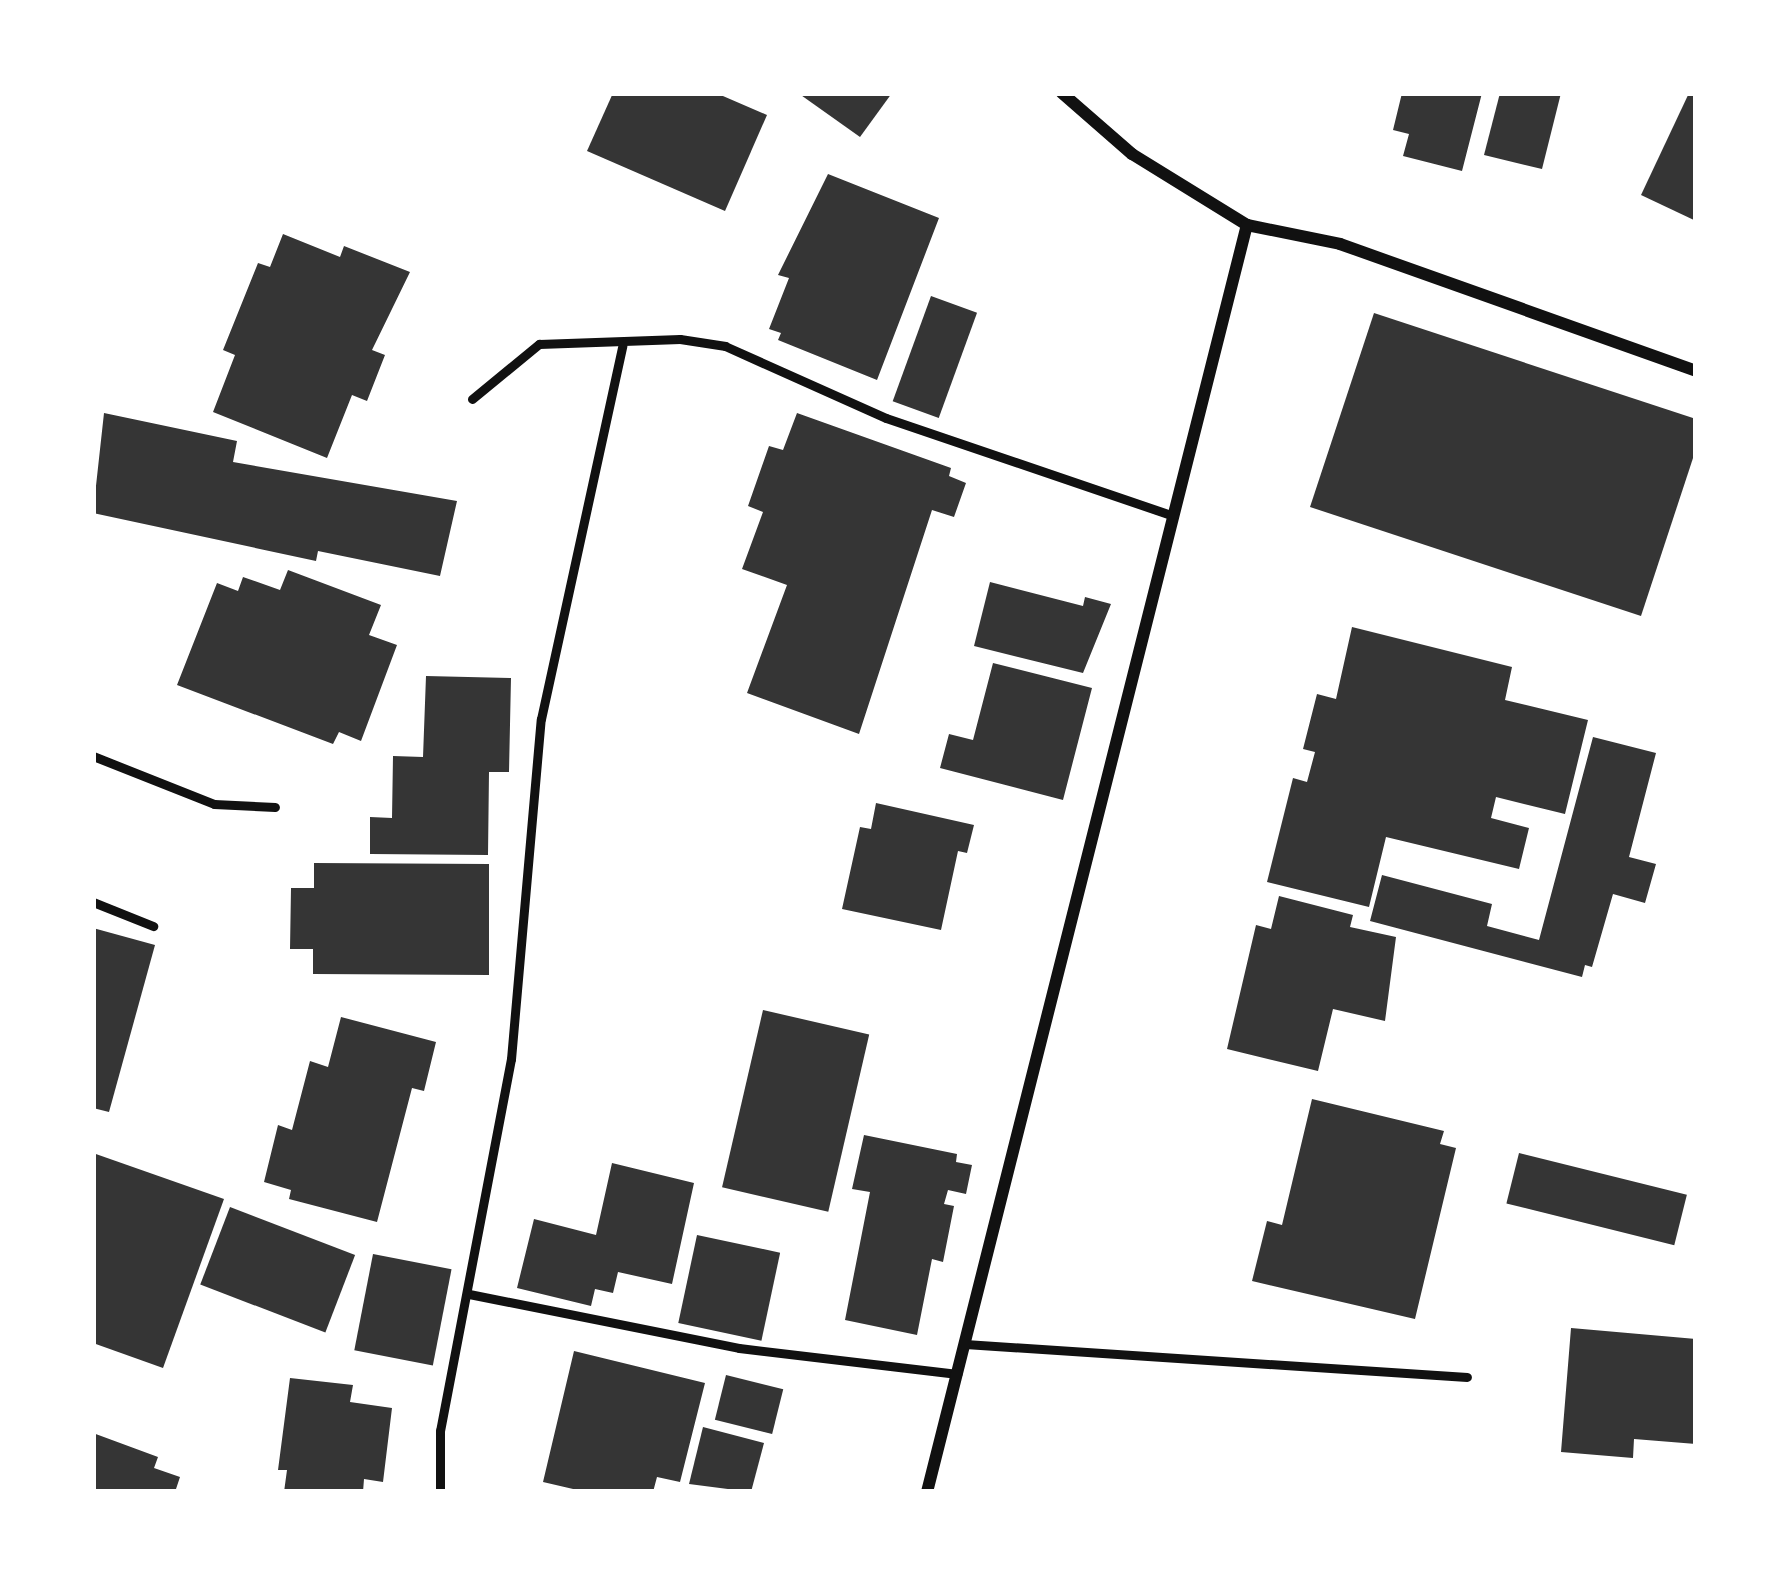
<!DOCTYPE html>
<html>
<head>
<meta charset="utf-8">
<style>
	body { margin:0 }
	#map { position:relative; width:1789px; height:1585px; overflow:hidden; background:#fff; font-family:"DM Sans",sans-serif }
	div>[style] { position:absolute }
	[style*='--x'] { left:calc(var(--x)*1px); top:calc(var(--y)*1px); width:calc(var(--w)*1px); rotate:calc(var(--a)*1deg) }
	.building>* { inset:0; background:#353535; transform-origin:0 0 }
	.service>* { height:9px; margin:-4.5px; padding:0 4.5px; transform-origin:4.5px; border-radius:4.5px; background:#111 }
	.minor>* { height:12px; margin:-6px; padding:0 6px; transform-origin:6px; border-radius:6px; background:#111 }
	span { translate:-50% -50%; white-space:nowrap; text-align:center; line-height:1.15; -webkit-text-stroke:10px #fff; paint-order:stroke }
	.frame { position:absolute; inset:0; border:96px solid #fff; pointer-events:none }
</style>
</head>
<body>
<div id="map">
	<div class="building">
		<i style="clip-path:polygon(613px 93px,716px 93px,767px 115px,725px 211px,587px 151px)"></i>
		<i style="clip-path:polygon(798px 93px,892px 93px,860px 137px)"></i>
		<i style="clip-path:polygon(1402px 93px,1482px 93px,1462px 171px,1403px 156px,1409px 134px,1393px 130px)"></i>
		<i style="clip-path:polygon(1500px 93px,1561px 93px,1542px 169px,1484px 155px)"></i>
		<i style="clip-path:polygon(1689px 93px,1696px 93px,1696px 221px,1641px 195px)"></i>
		<i style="clip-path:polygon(828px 174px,939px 218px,877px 380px,778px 340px,781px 333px,769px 329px,789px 278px,778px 275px)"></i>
		<i style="clip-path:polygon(283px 234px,340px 257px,344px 246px,410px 272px,372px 350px,385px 355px,367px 401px,352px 395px,327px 458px,213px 412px,235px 355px,223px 350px,258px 263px,270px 267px)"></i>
		<i style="left:931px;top:296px;width:49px;height:112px;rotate:20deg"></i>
		<i style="clip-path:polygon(1374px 313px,1696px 419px,1696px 449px,1641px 616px,1310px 507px)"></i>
		<i style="clip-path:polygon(104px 413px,237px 441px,233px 462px,457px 501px,440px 576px,318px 551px,316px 561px,93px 513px)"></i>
		<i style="clip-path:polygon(797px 413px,951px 468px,949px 476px,966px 483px,954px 517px,932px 510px,859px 734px,747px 693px,787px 585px,742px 569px,763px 512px,748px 506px,769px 446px,783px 450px)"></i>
		<i style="clip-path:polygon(288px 570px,381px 605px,369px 635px,397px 645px,361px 741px,339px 732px,333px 744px,177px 685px,217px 583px,238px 591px,243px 577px,280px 590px)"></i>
		<i style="clip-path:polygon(990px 582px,1083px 606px,1085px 597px,1111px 604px,1083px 673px,974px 646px)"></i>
		<i style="clip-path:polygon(1352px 627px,1512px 667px,1505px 700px,1588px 720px,1565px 814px,1496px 797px,1491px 818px,1529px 828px,1519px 869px,1386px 837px,1369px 907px,1267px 882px,1293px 778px,1307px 782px,1315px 752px,1303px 749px,1317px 694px,1336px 699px)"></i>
		<i style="clip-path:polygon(993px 663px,1092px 688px,1063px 800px,940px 768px,949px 734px,973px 740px)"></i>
		<i style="clip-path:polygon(426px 676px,511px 678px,509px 772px,489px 772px,488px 855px,370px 854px,370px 817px,392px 818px,393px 756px,423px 757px)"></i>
		<i style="clip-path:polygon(1593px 737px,1656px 753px,1629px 857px,1656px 864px,1645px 903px,1613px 894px,1592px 967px,1585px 965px,1582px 977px,1370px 921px,1382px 875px,1492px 904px,1487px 926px,1539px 940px)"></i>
		<i style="clip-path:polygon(876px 803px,974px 825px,967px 853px,958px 851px,941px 930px,842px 909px,860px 827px,871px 829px)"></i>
		<i style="clip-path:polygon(314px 863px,489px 864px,489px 975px,313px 974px,313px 949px,290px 949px,291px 888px,314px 888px)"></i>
		<i style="clip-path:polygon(1279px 896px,1353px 915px,1350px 927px,1396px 937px,1385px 1021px,1333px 1009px,1318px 1071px,1227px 1049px,1256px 925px,1271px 929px)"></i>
		<i style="clip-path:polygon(93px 928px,155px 945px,109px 1112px,93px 1108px)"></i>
		<i style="left:763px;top:1010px;width:109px;height:182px;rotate:13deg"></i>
		<i style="clip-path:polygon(341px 1017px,436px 1042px,424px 1091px,412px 1088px,377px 1222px,289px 1199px,291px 1190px,264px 1182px,278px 1125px,292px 1130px,310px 1061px,328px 1067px)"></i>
		<i style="clip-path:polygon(1312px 1099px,1444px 1131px,1440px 1144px,1456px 1148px,1415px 1319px,1252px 1281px,1267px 1221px,1282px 1225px)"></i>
		<i style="clip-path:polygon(864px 1135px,957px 1154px,956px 1162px,972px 1165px,966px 1194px,948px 1190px,944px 1204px,954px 1206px,943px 1262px,932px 1259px,917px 1335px,845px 1320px,870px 1192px,852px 1189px)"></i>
		<i style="clip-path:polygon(93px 1153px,224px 1199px,163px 1368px,93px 1343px)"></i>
		<i style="left:1519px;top:1153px;width:173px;height:52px;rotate:14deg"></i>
		<i style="clip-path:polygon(612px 1163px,694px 1183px,672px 1284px,618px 1272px,613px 1293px,595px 1289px,591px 1306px,517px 1288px,534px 1219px,596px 1235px)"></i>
		<i style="left:230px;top:1207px;width:134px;height:83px;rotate:21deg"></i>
		<i style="left:697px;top:1235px;width:85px;height:90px;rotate:12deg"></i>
		<i style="left:373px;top:1254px;width:80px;height:98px;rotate:11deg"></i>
		<i style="clip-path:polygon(1571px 1328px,1696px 1339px,1696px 1444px,1634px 1439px,1633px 1458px,1561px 1452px)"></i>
		<i style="clip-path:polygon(574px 1351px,705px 1383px,680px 1482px,657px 1477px,653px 1492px,586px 1492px,543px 1482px)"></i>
		<i style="left:726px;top:1375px;width:59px;height:46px;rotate:14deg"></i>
		<i style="clip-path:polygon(290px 1378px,353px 1385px,350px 1402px,392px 1408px,383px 1482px,364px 1479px,363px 1492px,284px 1492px,287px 1470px,278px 1470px)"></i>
		<i style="clip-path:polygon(703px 1427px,764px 1443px,751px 1492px,689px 1484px)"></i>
		<i style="clip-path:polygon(93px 1433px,158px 1457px,154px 1468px,180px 1477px,175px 1492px,93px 1492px)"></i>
	</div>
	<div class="service">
		<i style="--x:472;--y:399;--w:87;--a:-39.4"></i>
		<i style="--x:539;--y:344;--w:141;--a:-2"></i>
		<i style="--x:680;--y:339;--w:46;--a:8.8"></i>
		<i style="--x:725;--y:346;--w:176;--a:24.1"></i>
		<i style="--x:886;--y:418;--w:304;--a:18.8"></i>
		<i style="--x:93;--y:756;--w:130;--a:21.6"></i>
		<i style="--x:214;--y:804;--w:61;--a:2.8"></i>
		<i style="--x:93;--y:902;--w:65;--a:21.8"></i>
		<i style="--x:469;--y:1294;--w:275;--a:11.3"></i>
		<i style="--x:739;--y:1348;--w:220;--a:6.8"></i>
		<i style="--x:965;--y:1344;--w:503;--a:3.76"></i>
		<i style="--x:440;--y:1492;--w:61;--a:-90"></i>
		<i style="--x:440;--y:1431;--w:379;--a:-79.2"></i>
		<i style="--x:511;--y:1059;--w:341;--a:-85"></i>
		<i style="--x:541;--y:719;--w:382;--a:-77.7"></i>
	</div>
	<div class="minor">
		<i style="--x:1062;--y:93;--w:93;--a:41.1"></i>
		<i style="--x:1132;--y:154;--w:135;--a:31.7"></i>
		<i style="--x:1247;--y:225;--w:95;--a:11.5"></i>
		<i style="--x:1340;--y:244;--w:378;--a:19.6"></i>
		<i style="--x:927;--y:1492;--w:1307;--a:-75.83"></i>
	</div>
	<div class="frame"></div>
</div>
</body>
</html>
